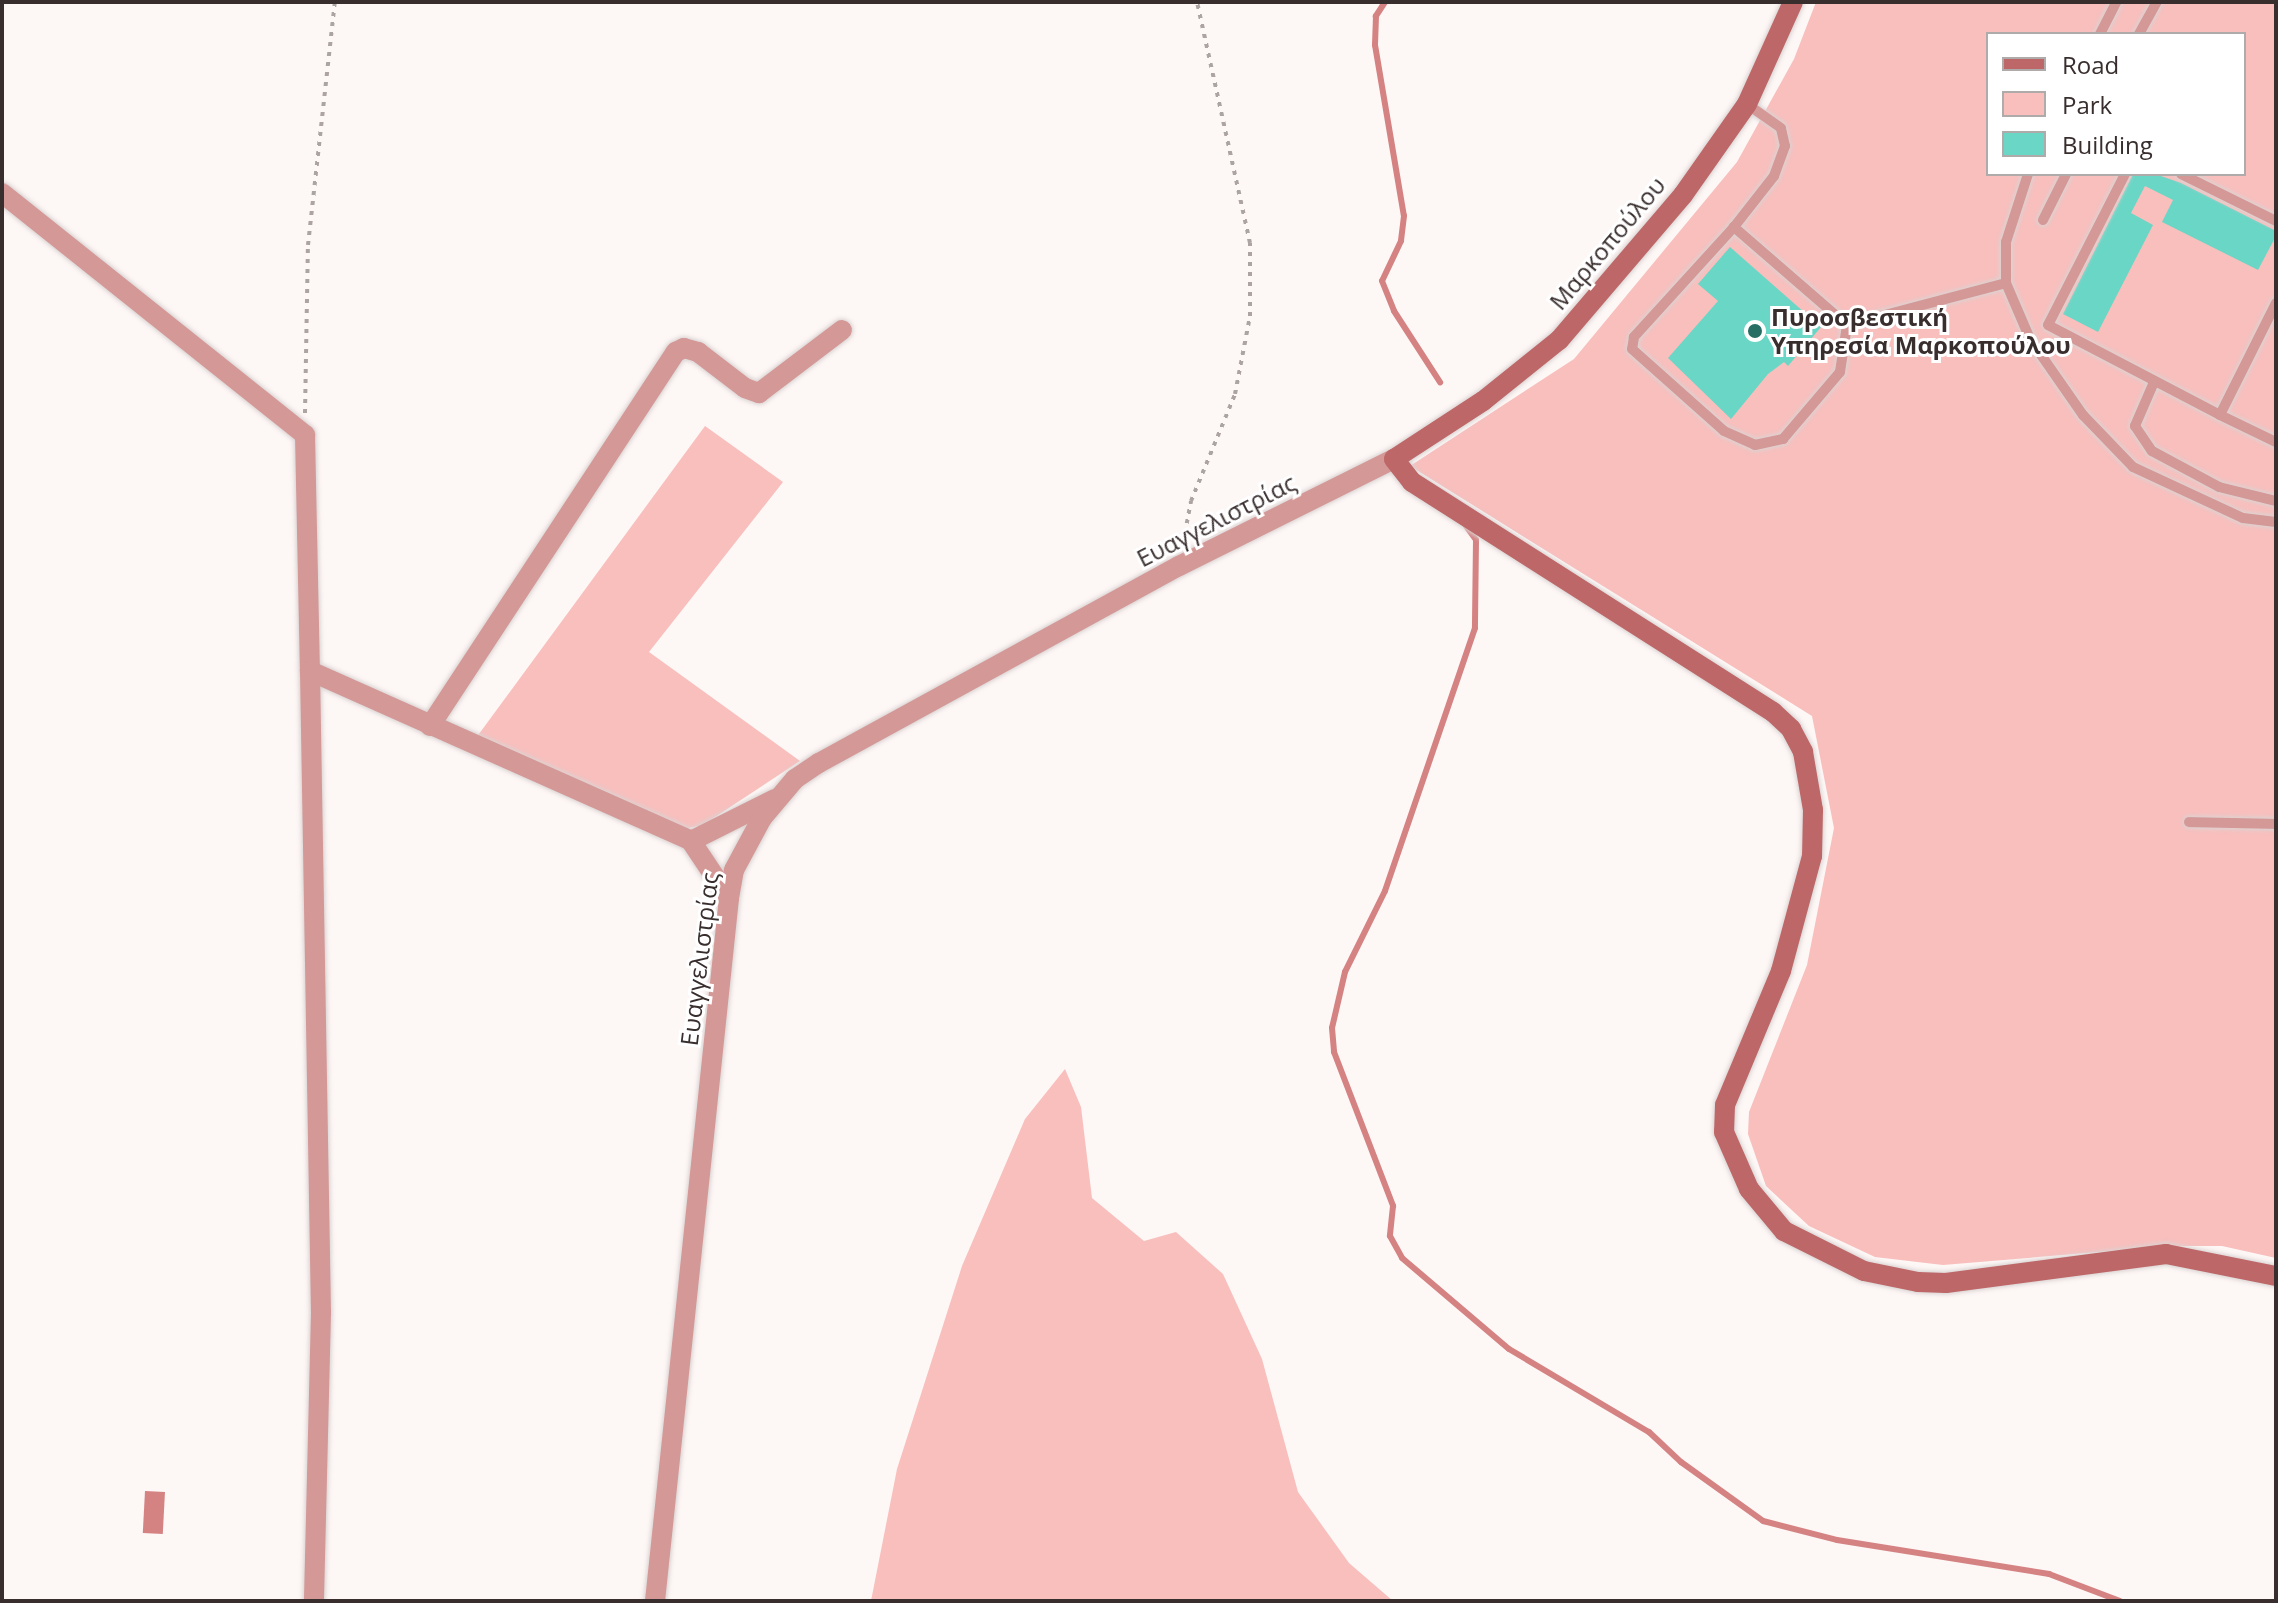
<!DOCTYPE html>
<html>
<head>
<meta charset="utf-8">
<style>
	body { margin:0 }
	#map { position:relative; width:2278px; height:1603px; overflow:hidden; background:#fdf7f6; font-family:"Open Sans",sans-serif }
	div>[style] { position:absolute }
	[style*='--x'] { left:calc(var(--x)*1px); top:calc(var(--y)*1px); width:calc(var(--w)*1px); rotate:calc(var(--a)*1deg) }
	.green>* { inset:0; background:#f8bfbd }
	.water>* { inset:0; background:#d58282; transform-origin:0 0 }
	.stream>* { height:6px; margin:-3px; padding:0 3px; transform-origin:3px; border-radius:3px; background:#d58282 }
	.building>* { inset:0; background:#6ad6c6 }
	.path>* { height:4px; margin-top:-2px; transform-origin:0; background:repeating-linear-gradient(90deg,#aca4a3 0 4px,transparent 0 10px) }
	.roads { filter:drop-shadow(0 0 2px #dad3d2) drop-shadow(0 0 2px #dad3d2) }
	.service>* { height:10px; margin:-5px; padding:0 5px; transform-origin:5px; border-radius:5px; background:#d49897 }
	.minor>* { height:20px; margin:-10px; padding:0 10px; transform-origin:10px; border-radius:10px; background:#d49897 }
	.tertiary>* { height:20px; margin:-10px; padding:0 10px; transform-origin:10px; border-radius:10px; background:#d49897 }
	.secondary>* { height:20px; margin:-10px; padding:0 10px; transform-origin:10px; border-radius:10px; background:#be6768 }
	.dots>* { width:22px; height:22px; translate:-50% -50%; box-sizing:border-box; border:4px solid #fff; border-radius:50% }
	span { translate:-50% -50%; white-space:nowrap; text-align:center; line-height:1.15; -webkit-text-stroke:6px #fff; paint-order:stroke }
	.street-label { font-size:24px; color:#392e2e }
	.poi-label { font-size:24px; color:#392e2e; font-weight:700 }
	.left { translate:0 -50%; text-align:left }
	.frame { position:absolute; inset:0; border:4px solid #392e2e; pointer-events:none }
	.legend { position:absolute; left:1986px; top:32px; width:260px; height:144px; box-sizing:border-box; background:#fff; border:2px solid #b0abab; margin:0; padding:10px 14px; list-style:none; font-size:24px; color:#392e2e }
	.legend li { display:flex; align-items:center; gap:16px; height:40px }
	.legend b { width:40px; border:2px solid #b0abab }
</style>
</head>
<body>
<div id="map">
	<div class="green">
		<i style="clip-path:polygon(evenodd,1816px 2px,2276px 2px,2276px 1258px,2222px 1246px,2171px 1246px,1943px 1265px,1875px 1257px,1809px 1226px,1766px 1186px,1748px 1134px,1749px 1112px,1807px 965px,1834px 828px,1812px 716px,1410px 466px,1574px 359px,1737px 162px,1794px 59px,1816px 2px,1988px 34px,2244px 34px,2244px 174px,1988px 174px,1988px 34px)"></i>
		<i style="clip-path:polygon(705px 426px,783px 482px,649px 652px,800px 761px,703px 825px,684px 829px,476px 738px)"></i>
		<i style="clip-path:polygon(1065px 1069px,1081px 1107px,1092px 1198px,1144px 1241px,1176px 1232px,1223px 1274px,1262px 1359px,1298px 1492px,1349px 1563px,1393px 1601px,871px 1601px,897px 1469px,962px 1266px,1025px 1119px)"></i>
	</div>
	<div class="water">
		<i style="left:145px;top:1491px;width:20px;height:42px;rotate:3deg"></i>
	</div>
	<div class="stream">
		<i style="--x:1385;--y:2;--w:17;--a:123"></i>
		<i style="--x:1376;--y:16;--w:29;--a:92"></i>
		<i style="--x:1375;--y:45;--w:173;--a:80.4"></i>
		<i style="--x:1404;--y:216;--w:25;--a:97"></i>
		<i style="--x:1401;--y:241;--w:44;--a:115.4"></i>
		<i style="--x:1382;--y:281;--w:32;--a:68"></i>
		<i style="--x:1394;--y:311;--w:85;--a:57.1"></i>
		<i style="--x:1466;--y:526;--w:17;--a:54"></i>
		<i style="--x:1476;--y:540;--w:88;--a:90.7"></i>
		<i style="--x:1475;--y:628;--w:278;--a:108.9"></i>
		<i style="--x:1385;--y:891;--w:90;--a:116.3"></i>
		<i style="--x:1345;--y:972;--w:57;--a:103.1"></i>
		<i style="--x:1332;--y:1028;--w:24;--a:85"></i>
		<i style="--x:1334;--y:1052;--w:165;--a:69"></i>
		<i style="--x:1393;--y:1206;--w:30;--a:96"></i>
		<i style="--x:1390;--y:1236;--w:25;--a:61"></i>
		<i style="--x:1402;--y:1258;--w:140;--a:40.4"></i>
		<i style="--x:1509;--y:1349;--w:163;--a:30.7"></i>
		<i style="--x:1649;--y:1432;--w:44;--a:43.2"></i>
		<i style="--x:1681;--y:1462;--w:101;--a:35.7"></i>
		<i style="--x:1763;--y:1521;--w:76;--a:14.4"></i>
		<i style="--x:1837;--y:1540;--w:215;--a:9.1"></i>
		<i style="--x:2049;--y:1574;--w:76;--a:20.8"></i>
	</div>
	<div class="building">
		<i style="clip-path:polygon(2133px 174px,2155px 174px,2181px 183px,2276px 231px,2276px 236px,2258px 270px,2162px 222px,2173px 200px,2145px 186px,2131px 213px,2153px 225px,2098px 332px,2063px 314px)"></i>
		<i style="clip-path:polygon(1730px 247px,1821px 327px,1788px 366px,1784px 362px,1768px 374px,1731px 419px,1668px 358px,1718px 301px,1698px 284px)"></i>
	</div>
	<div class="path">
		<i style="--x:305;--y:413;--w:168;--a:-89"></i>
		<i style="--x:308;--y:245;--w:244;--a:-83.7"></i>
		<i style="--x:1183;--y:543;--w:43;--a:-79.2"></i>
		<i style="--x:1191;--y:501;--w:116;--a:-67.6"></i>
		<i style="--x:1235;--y:394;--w:79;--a:-79.1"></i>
		<i style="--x:1250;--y:316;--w:73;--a:-90"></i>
		<i style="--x:1250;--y:243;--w:247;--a:-102.4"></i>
	</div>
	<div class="roads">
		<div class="service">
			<i style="--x:2100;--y:34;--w:36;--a:-63"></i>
			<i style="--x:2139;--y:34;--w:37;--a:-61"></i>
			<i style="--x:2028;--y:174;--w:71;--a:107.9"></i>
			<i style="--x:2006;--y:242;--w:41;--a:90"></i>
			<i style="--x:2006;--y:283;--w:61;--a:66.8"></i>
			<i style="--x:2030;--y:339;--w:93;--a:55.1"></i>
			<i style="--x:2083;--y:415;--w:72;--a:46.1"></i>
			<i style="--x:2133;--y:467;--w:121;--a:24.9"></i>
			<i style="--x:2243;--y:518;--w:33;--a:7"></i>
			<i style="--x:2125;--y:174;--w:169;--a:117"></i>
			<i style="--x:2048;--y:325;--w:194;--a:27.6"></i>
			<i style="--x:2181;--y:174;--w:106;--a:26.3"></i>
			<i style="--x:2043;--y:220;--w:51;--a:-63.4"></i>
			<i style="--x:1734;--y:227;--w:65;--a:-51.9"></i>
			<i style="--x:1774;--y:176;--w:32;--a:-70"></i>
			<i style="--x:1785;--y:146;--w:18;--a:-103"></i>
			<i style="--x:1781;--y:128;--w:42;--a:-144.8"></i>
			<i style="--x:2276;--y:303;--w:125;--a:116.6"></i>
			<i style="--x:2220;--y:415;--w:62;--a:25.7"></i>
			<i style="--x:1847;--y:325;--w:150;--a:-139.1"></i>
			<i style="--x:1734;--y:227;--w:149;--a:132.3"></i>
			<i style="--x:1634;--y:337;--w:12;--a:99"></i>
			<i style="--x:1632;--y:349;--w:123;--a:41.7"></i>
			<i style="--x:1724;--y:431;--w:34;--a:24"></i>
			<i style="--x:1755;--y:445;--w:29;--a:-12"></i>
			<i style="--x:1783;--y:439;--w:88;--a:-49.6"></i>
			<i style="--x:1840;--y:372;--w:48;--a:-81.5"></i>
			<i style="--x:1847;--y:325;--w:164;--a:-14.8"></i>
			<i style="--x:2154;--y:382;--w:48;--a:113.4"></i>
			<i style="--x:2135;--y:426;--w:30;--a:56"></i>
			<i style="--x:2152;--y:451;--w:76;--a:28.2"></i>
			<i style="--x:2219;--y:487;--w:59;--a:13.8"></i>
			<i style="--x:2189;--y:822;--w:87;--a:1.3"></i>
		</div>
		<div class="minor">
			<i style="--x:2;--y:193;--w:388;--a:38.6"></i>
			<i style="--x:305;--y:435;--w:236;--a:88.8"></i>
			<i style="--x:310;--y:671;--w:417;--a:24"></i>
			<i style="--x:310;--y:671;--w:641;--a:89.02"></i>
			<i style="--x:321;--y:1312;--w:289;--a:91.4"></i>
			<i style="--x:430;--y:726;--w:448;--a:-56.7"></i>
			<i style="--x:676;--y:352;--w:9;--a:-27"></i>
			<i style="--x:684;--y:348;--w:15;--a:16"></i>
			<i style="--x:698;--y:352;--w:59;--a:37.5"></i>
			<i style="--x:745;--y:388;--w:15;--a:20"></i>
			<i style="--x:759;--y:393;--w:104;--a:-37.2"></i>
			<i style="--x:729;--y:898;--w:69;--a:-123.7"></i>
			<i style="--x:691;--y:841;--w:94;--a:-26.6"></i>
		</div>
		<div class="tertiary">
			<i style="--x:655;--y:1601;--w:707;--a:-83.99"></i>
			<i style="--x:729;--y:898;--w:28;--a:-80"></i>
			<i style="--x:734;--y:870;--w:59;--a:-61.7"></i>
			<i style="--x:762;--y:818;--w:51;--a:-49.8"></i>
			<i style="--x:795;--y:779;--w:29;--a:-34"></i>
			<i style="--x:819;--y:763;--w:410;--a:-28.7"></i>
			<i style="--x:1179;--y:566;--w:240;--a:-26.5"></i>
		</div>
		<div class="secondary">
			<i style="--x:1793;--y:2;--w:112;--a:114.3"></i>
			<i style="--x:1747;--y:104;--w:111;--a:125.1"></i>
			<i style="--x:1683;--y:195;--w:191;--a:130.5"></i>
			<i style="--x:1559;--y:340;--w:97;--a:141.2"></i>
			<i style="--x:1483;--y:401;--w:106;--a:146.9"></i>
			<i style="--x:1394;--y:459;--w:29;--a:52"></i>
			<i style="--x:1412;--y:482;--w:428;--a:32.5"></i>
			<i style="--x:1773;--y:712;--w:25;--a:43"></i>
			<i style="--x:1791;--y:729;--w:26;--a:62"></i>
			<i style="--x:1803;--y:752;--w:59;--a:80.2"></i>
			<i style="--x:1813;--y:810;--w:46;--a:91.2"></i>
			<i style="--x:1812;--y:856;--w:119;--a:105.1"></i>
			<i style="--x:1781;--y:971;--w:145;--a:112.7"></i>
			<i style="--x:1725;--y:1105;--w:27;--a:92"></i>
			<i style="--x:1724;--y:1132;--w:62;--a:66.3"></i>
			<i style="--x:1749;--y:1189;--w:55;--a:50.2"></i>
			<i style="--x:1784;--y:1231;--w:89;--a:26.6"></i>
			<i style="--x:1864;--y:1271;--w:55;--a:11.5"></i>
			<i style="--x:1918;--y:1282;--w:28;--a:2"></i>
			<i style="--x:1946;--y:1283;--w:222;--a:-7.5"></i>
			<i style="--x:2166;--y:1254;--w:112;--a:11.3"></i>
		</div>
	</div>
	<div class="dots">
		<i style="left:1755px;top:331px;background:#276e64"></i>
	</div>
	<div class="street-label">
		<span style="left:1607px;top:243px;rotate:-50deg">Μαρκοπούλου</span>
		<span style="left:1216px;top:520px;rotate:-27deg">Ευαγγελιστρίας</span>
		<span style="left:699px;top:959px;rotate:-83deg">Ευαγγελιστρίας</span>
	</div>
	<div class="poi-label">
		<span class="left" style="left:1771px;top:331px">Πυροσβεστική<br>Υπηρεσία Μαρκοπούλου</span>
	</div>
	<div class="frame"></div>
	<ul class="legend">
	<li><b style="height:10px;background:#be6768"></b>Road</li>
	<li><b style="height:22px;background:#f8bfbd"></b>Park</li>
	<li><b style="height:22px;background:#6ad6c6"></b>Building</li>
	</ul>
</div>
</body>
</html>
